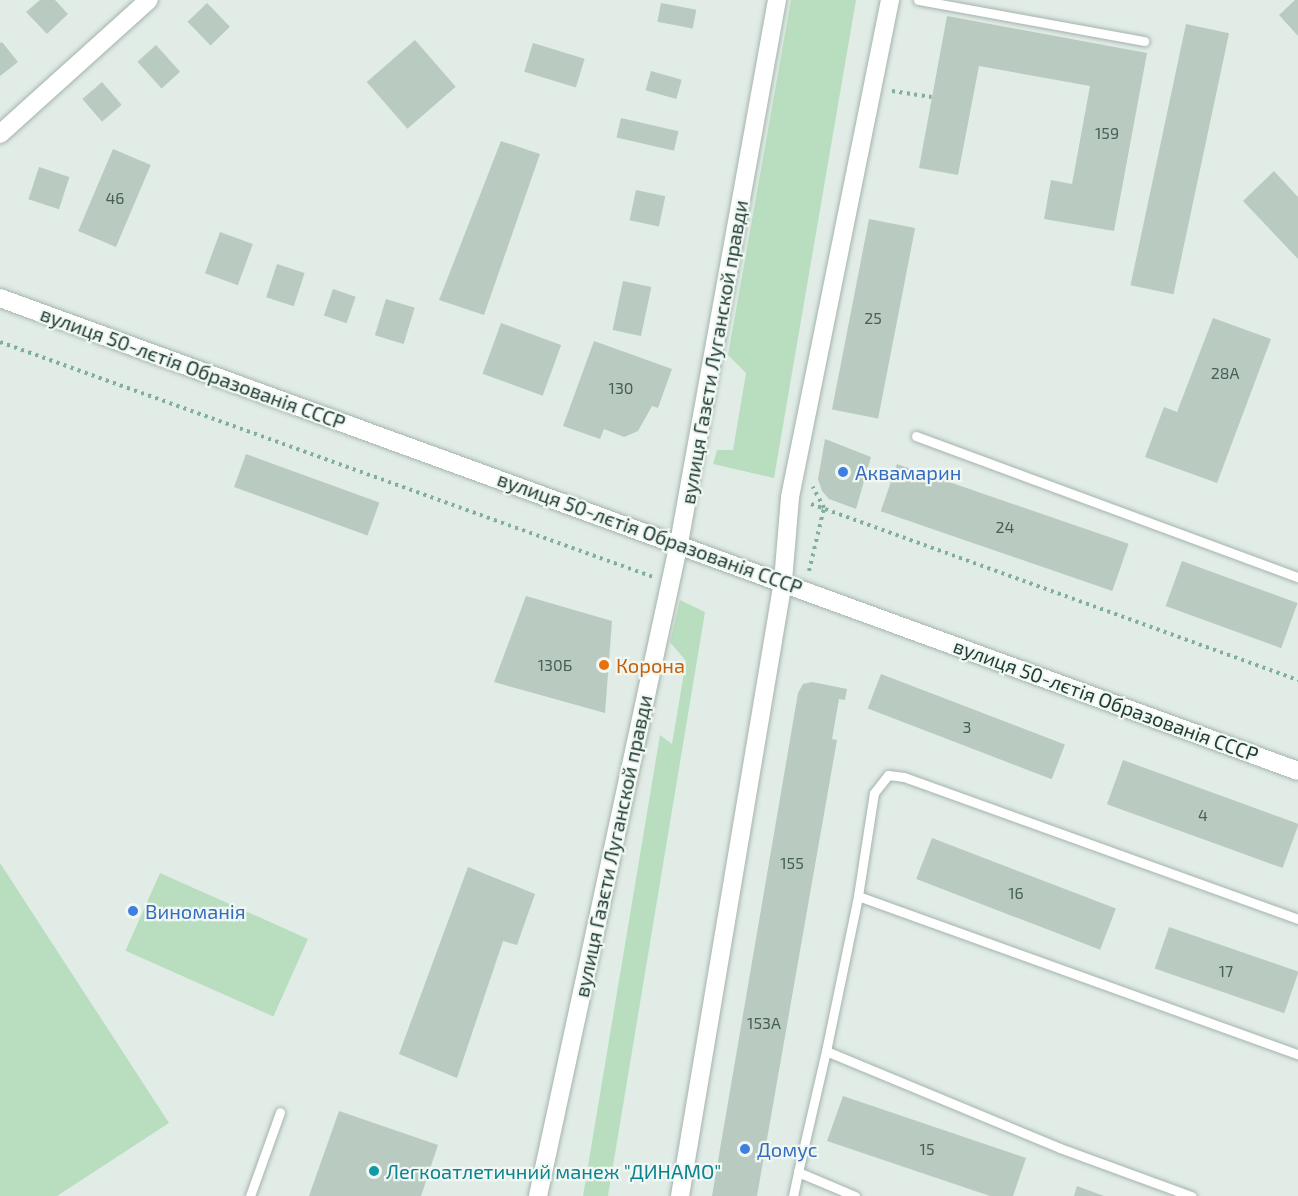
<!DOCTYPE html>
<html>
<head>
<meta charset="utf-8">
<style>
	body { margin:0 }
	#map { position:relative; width:1298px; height:1196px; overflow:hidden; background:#e1ece6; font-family:"Exo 2",sans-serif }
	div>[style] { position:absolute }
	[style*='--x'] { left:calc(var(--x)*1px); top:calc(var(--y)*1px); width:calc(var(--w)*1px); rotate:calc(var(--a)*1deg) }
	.green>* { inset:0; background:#b9debf; transform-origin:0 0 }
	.building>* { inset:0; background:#b9cac1; transform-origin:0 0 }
	.path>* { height:4px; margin-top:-2px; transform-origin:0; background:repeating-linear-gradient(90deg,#80b09c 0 3px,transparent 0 7.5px) }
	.roads { filter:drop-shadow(0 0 2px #a4b4ad) drop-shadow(0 0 2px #a4b4ad) }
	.lane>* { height:9px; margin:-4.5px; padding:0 4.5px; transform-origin:4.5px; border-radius:4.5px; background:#fff }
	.street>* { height:18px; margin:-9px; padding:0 9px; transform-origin:9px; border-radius:9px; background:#fff }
	.secondary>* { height:18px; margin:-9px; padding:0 9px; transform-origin:9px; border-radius:9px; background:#fff }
	.dots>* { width:16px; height:16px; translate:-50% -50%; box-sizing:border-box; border:3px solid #f1f8f4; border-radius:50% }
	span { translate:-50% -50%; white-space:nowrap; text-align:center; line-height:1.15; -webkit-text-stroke:4.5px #f1f8f4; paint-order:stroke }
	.number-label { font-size:16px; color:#476056 }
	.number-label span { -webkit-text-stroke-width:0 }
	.street-label { font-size:20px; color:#213d33 }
	.shop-label { font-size:20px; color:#366cbe }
	.left { translate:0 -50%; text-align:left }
	.food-label { font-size:20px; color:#c56008 }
	.culture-label { font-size:20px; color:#0d838f }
</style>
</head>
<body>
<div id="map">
	<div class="green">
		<i style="clip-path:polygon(791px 0,856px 0,774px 478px,713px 464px,717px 450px,733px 450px,746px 373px,728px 355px)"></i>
		<i style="clip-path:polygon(680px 600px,705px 612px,608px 1196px,583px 1196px,660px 735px,672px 744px,686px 661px,670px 642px)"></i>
		<i style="clip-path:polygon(0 863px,169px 1123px,57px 1196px,0 1196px)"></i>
		<i style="left:160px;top:873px;width:162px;height:85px;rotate:24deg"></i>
	</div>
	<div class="building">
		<i style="clip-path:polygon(40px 0,55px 0,68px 14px,47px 34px,26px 12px)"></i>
		<i style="clip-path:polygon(1295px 0,1298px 0,1298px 36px,1279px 15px)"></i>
		<i style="left:207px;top:3px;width:33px;height:27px;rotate:46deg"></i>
		<i style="left:661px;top:3px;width:36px;height:19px;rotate:11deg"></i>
		<i style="clip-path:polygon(947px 16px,1147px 53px,1114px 231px,1044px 219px,1051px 180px,1072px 184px,1090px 86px,979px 66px,958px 175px,919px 168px)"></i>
		<i style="left:1186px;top:24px;width:44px;height:267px;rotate:12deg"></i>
		<i style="left:415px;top:40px;width:62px;height:64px;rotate:49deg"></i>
		<i style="clip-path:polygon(2px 42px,18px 62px,0 76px,0 43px)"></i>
		<i style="left:533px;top:43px;width:54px;height:30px;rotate:17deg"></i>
		<i style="left:156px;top:45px;width:36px;height:25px;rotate:48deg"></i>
		<i style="left:651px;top:71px;width:32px;height:20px;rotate:16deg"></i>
		<i style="left:102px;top:82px;width:30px;height:26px;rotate:49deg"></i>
		<i style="left:621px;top:118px;width:59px;height:20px;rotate:13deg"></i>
		<i style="clip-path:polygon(501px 141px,540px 154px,484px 315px,439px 300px)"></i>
		<i style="left:113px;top:149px;width:41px;height:89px;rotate:23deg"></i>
		<i style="left:39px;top:167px;width:32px;height:34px;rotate:18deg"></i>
		<i style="clip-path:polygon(1274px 171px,1298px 197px,1298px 259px,1243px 201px)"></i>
		<i style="left:636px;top:190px;width:30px;height:31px;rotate:12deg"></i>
		<i style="left:869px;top:219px;width:47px;height:194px;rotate:11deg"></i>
		<i style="left:220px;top:232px;width:35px;height:44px;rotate:20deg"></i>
		<i style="left:277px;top:264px;width:29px;height:35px;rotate:18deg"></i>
		<i style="left:623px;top:281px;width:29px;height:50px;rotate:12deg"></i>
		<i style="left:333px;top:289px;width:24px;height:28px;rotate:19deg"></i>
		<i style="left:386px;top:299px;width:30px;height:38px;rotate:17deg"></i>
		<i style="clip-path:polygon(1213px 318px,1271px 339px,1217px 483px,1145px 457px,1164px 407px,1177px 412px)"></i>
		<i style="left:501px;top:323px;width:64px;height:54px;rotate:20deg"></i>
		<i style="clip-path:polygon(594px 341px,672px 369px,658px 408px,652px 406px,638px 431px,624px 437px,604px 429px,600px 439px,563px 426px)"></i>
		<i style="clip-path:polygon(825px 439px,871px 457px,856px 509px,829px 499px,822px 491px,818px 479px)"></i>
		<i style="left:246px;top:454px;width:142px;height:35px;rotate:20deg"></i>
		<i style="left:897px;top:464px;width:245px;height:50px;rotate:19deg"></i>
		<i style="left:1182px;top:561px;width:123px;height:48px;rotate:20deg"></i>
		<i style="clip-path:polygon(526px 596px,612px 621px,605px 713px,494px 682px)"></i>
		<i style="left:881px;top:674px;width:197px;height:37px;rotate:21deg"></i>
		<i style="clip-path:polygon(812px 682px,847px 689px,845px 700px,839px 699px,832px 739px,837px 740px,757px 1196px,712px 1196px,798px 693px,803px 684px)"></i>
		<i style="left:1123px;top:760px;width:187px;height:47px;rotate:20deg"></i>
		<i style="left:932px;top:838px;width:197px;height:44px;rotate:21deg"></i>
		<i style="clip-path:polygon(468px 867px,535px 894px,517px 945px,503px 941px,457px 1078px,399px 1054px)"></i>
		<i style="left:1169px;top:927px;width:137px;height:44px;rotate:19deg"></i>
		<i style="clip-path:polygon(843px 1096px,1026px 1158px,1013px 1196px,990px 1196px,827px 1141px)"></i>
		<i style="clip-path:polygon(339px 1111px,438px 1145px,421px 1196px,309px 1196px)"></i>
		<i style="clip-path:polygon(1077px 1186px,1104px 1196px,1074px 1196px)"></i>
	</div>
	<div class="path">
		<i style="--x:892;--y:91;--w:40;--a:8.5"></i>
		<i style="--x:0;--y:342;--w:694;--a:19.79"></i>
		<i style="--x:811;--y:504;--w:518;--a:19.87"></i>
		<i style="--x:809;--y:571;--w:65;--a:-76.6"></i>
		<i style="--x:824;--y:508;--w:24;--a:-118"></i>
	</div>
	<div class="roads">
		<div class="lane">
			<i style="--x:918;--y:0;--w:230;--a:10.3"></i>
			<i style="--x:916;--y:436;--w:407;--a:20.3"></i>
			<i style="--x:858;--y:896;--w:468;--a:19.8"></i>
			<i style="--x:826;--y:1051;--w:158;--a:-78.3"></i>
			<i style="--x:858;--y:896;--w:104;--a:-81.2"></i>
			<i style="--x:874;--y:793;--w:23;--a:-52"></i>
			<i style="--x:888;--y:775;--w:16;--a:7"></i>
			<i style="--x:904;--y:777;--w:419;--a:19.8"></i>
			<i style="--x:798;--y:1172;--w:124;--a:-77"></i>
			<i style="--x:826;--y:1051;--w:253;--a:22.5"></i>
			<i style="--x:1060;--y:1148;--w:140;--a:20.1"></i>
			<i style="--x:250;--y:1196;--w:89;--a:-70.3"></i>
			<i style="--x:793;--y:1196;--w:25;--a:-78"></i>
			<i style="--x:798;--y:1172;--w:62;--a:22.8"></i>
		</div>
		<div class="street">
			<i style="--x:0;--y:134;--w:200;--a:-42"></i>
			<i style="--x:679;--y:543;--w:552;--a:-79.77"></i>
			<i style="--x:783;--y:581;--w:84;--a:-85.2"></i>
			<i style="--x:790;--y:497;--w:507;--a:-78.62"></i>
		</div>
		<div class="secondary">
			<i style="--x:0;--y:298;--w:1381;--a:20.02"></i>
			<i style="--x:538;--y:1196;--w:668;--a:-77.82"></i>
			<i style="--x:680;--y:1196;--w:624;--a:-80.49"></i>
		</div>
	</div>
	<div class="dots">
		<i style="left:843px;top:472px;background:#3f7fe0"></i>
		<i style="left:604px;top:665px;background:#e8710a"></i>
		<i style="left:133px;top:911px;background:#3f7fe0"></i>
		<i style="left:745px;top:1149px;background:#3f7fe0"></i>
		<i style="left:374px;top:1171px;background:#0f9aa8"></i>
	</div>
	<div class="number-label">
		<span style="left:1107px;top:133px">159</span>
		<span style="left:115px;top:198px">46</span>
		<span style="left:873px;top:318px">25</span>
		<span style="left:1225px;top:373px">28А</span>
		<span style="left:621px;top:388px">130</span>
		<span style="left:1005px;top:527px">24</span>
		<span style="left:555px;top:665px">130Б</span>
		<span style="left:967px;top:727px">3</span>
		<span style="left:1203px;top:815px">4</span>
		<span style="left:792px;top:863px">155</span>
		<span style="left:1016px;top:893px">16</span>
		<span style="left:1226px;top:971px">17</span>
		<span style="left:764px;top:1023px">153А</span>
		<span style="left:927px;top:1149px">15</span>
	</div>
	<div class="street-label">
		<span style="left:714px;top:352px;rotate:-80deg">вулиця Газєти Луганской правди</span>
		<span style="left:193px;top:368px;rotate:20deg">вулиця 50-лєтія Образованія СССР</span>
		<span style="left:650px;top:533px;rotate:20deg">вулиця 50-лєтія Образованія СССР</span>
		<span style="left:1106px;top:700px;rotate:20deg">вулиця 50-лєтія Образованія СССР</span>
		<span style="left:613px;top:846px;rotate:-78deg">вулиця Газєти Луганской правди</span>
	</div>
	<div class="shop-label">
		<span class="left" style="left:855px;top:472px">Аквамарин</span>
		<span class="left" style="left:145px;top:911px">Виноманія</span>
		<span class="left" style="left:757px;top:1149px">Домус</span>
	</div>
	<div class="food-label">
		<span class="left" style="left:616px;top:665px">Корона</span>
	</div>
	<div class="culture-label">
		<span class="left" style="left:386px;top:1171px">Легкоатлетичний манеж "ДИНАМО"</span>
	</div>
</div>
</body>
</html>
